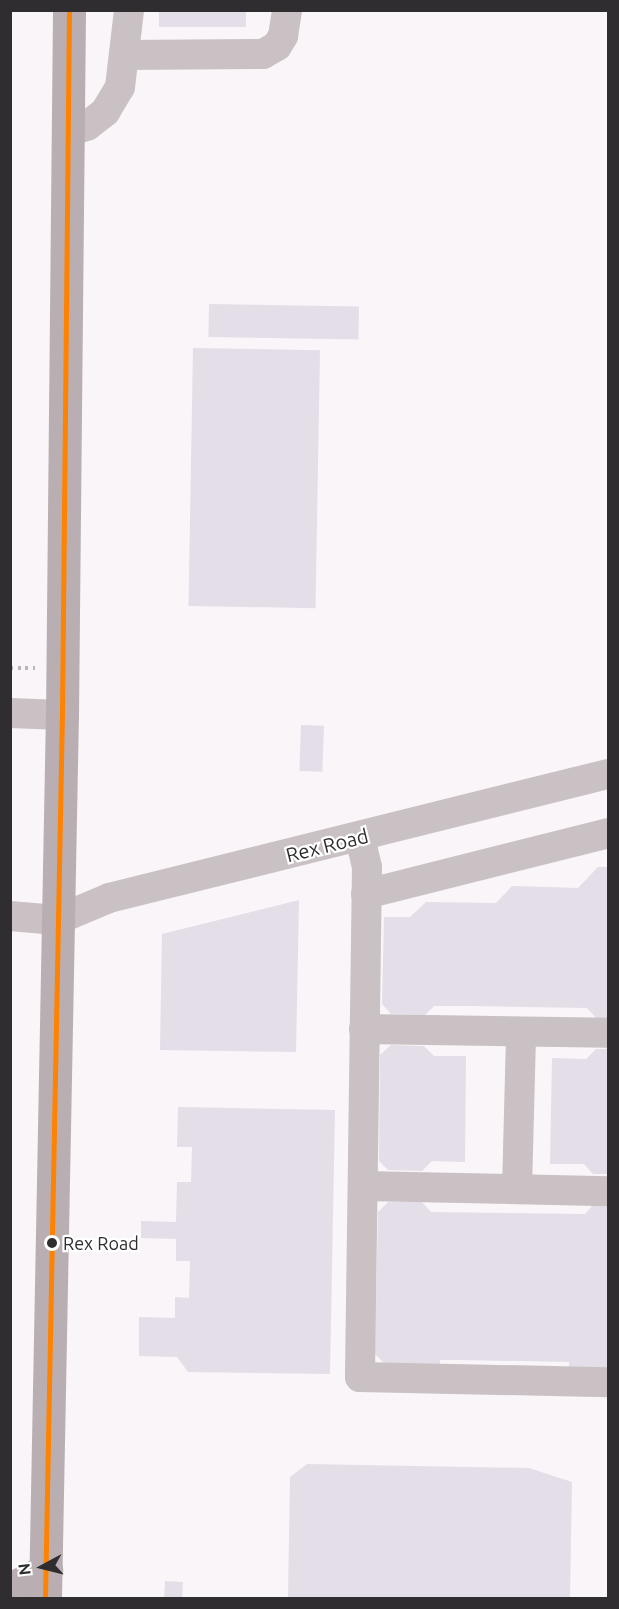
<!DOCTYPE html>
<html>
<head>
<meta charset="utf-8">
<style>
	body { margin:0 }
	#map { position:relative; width:619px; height:1609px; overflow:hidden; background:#f9f5f9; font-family:Ubuntu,sans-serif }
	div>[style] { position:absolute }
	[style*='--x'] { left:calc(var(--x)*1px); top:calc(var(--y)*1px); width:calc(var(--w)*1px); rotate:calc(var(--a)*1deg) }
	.building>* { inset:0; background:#e4dee8; transform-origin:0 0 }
	.path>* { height:4px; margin-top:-2px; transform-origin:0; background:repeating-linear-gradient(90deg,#bbb5b8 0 3px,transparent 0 7.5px) }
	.minor>* { height:30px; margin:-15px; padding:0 15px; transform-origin:15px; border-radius:15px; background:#c9c1c3 }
	.major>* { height:33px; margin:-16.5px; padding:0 16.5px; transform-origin:16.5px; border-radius:16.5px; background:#b9afb2 }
	.bus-1>* { height:4.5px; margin:-2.25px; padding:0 2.25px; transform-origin:2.25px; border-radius:2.25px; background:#ff8200 }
	.dots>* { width:16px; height:16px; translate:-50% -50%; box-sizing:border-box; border:3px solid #fff; border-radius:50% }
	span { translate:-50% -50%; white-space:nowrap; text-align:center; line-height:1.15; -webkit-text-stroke:4.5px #fff; paint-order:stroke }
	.bus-label { font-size:18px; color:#302d30 }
	.left { translate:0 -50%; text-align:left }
	.street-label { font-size:20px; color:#302d30 }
	.frame { position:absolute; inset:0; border:12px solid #302d30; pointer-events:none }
	.north { position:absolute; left:12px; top:1537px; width:60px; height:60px; -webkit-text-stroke:4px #fff; paint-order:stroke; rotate:263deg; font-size:16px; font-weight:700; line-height:24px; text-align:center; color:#302d30 }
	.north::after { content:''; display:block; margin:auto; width:21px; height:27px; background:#302d30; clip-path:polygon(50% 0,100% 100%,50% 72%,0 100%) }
</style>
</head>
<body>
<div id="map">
	<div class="building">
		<i style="left:159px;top:10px;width:87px;height:17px"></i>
		<i style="left:209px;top:304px;width:150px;height:33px;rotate:1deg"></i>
		<i style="left:193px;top:348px;width:127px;height:258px;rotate:1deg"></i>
		<i style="left:301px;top:725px;width:23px;height:46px;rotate:2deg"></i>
		<i style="clip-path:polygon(598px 867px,608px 867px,608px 1018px,596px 1018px,587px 1008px,471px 1006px,434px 1006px,425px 1015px,391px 1014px,382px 1004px,384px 917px,410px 917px,426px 902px,496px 903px,512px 886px,578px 888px)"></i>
		<i style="clip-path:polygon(299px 900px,296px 1052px,160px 1050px,162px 934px)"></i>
		<i style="clip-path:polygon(391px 1045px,424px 1046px,434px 1056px,466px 1056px,465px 1162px,432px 1161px,422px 1171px,388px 1170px,379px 1161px,380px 1055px)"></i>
		<i style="clip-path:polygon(596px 1049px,608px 1049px,608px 1174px,593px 1174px,584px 1164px,550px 1164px,552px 1058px,586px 1059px)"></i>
		<i style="clip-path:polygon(178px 1107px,335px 1110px,330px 1374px,188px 1372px,177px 1357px,139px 1356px,139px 1317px,175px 1318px,175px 1297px,189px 1298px,190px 1261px,176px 1261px,176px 1239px,141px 1238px,141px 1221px,176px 1222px,177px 1182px,191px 1182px,192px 1147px,177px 1147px)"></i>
		<i style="clip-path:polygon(388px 1202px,422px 1202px,431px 1212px,585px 1214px,593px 1205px,608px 1205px,608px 1368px,569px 1367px,569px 1362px,462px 1360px,440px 1360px,440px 1365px,385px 1364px,375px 1354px,378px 1212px)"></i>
		<i style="clip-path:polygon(307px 1464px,529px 1468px,572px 1482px,570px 1598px,288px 1598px,290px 1477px)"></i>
		<i style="left:165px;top:1581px;width:18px;height:17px;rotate:3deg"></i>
	</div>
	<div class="path">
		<i style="--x:10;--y:668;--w:25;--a:0"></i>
	</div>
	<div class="minor">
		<i style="--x:125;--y:55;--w:138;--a:-0.4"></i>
		<i style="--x:263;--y:54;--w:16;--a:-30"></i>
		<i style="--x:277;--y:46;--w:12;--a:-59"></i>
		<i style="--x:283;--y:36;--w:26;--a:-81"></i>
		<i style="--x:68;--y:132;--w:20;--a:-18"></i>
		<i style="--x:87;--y:126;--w:23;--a:-38"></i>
		<i style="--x:105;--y:112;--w:29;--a:-59"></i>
		<i style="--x:120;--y:87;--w:78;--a:-83.3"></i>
		<i style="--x:10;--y:713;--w:52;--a:2.2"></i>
		<i style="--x:360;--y:837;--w:31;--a:77"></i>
		<i style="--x:367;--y:867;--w:510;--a:90.79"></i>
		<i style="--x:360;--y:1377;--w:248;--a:1.2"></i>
		<i style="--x:366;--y:894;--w:250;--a:-14.1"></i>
		<i style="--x:10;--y:916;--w:47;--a:4.9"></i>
		<i style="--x:57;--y:920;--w:56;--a:-22.9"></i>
		<i style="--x:109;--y:898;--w:514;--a:-13.96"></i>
		<i style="--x:364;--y:1029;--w:244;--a:0.9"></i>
		<i style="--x:363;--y:1186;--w:245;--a:1.2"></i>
		<i style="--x:517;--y:1189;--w:157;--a:-88.5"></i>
	</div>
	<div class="major">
		<i style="--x:10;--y:1589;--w:41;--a:-27.8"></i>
		<i style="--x:45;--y:1598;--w:883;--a:-88.9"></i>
		<i style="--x:62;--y:715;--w:705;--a:-89.43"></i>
	</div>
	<div class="bus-1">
		<i style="--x:45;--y:1598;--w:883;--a:-88.9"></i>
		<i style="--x:62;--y:715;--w:705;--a:-89.43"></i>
	</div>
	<div class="dots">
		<i style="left:52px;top:1243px;background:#302d30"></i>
	</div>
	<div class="bus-label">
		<span class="left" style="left:63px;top:1243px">Rex Road</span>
	</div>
	<div class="street-label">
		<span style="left:327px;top:845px;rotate:-14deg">Rex Road</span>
	</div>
	<div class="frame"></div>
	<div class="north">N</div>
</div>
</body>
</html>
